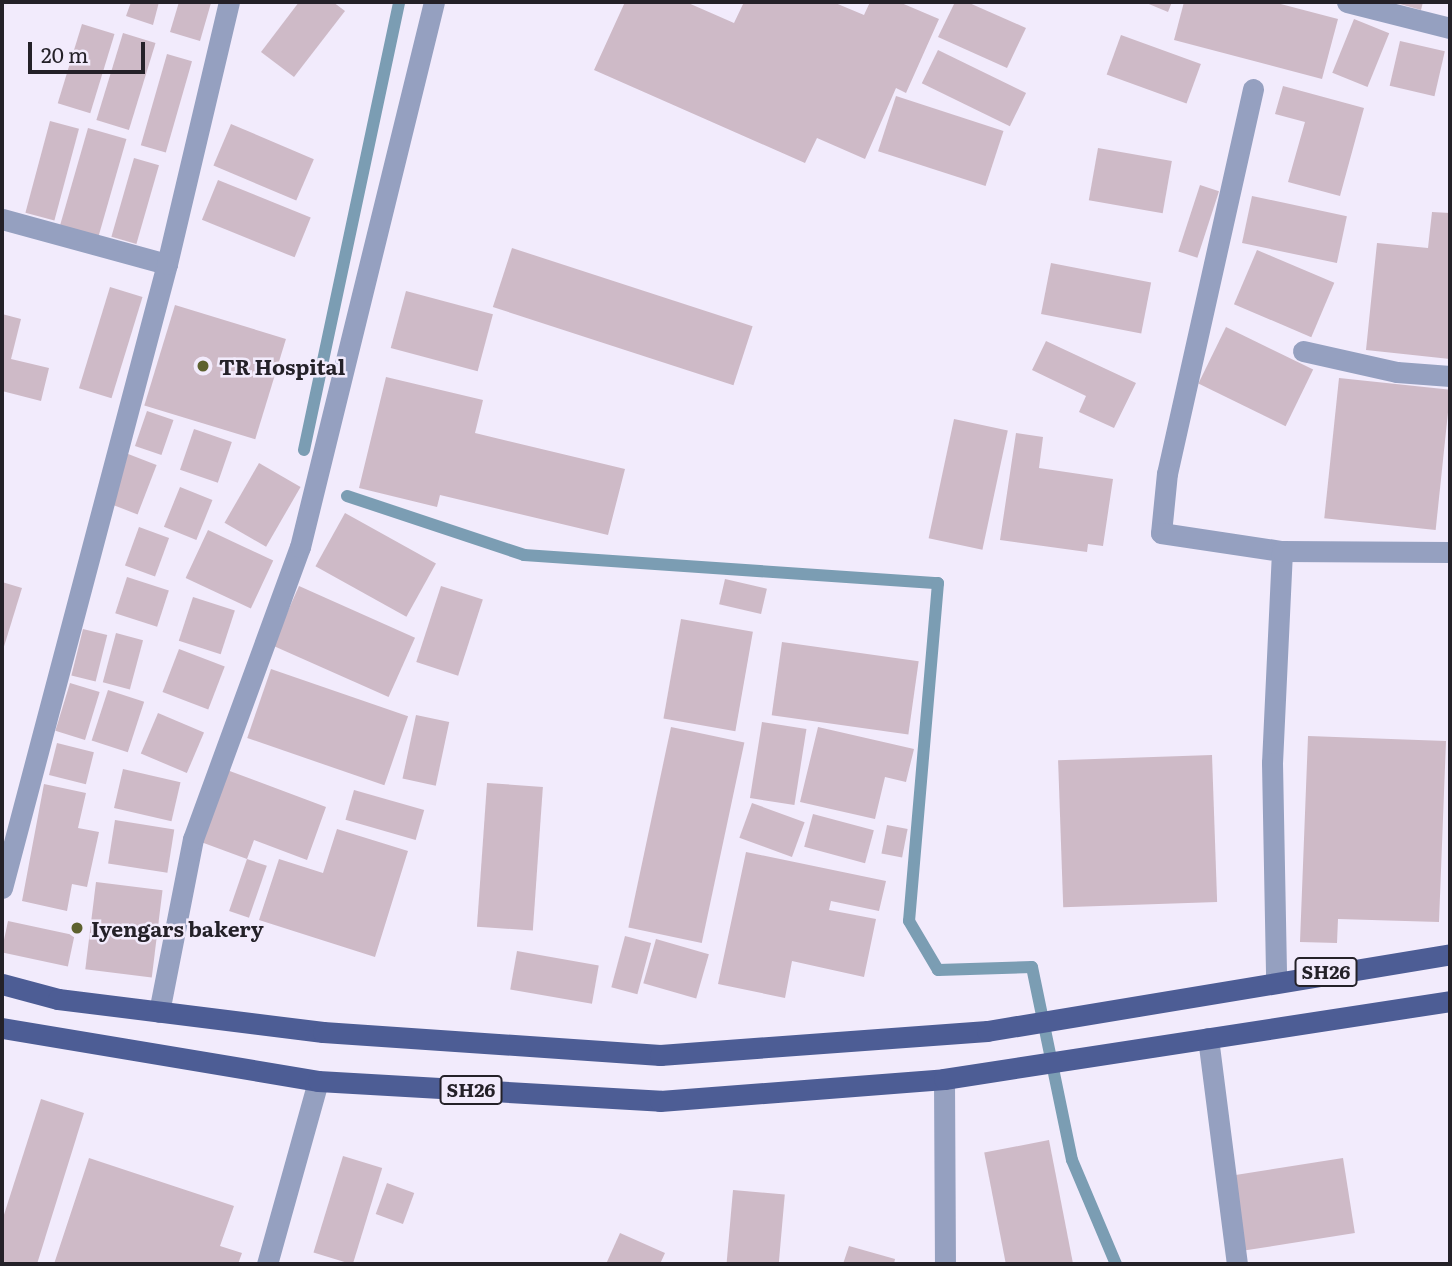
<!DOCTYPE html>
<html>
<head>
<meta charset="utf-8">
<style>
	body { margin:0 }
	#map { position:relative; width:1452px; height:1266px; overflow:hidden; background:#f2ebfc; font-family:Literata,serif }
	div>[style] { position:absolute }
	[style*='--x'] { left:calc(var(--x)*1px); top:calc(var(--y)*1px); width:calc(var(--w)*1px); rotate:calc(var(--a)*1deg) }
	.stream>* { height:12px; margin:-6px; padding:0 6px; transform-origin:6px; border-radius:6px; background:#7b9db3 }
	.building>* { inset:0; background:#cebac7; transform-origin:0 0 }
	.street>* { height:21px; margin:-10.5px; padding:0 10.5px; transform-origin:10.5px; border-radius:10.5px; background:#95a0c0 }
	.primary>* { height:21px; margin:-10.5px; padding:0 10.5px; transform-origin:10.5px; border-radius:10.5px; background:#4d5d95 }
	.dots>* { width:19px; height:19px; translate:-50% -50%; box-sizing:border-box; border:4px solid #f2ebfc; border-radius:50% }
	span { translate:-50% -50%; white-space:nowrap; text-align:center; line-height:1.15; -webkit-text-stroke:5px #f2ebfc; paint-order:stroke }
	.shield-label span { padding:2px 5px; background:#f2ebfc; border:2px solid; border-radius:5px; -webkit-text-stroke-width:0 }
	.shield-label { font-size:19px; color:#242128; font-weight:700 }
	.poi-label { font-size:21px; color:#242128; font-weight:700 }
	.left { translate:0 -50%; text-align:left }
	.frame { position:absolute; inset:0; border:4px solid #242128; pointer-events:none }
	.scale { position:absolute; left:28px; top:42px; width:117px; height:32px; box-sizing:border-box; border:4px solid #242128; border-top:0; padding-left:9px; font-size:21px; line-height:24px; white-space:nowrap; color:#242128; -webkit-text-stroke:5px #f2ebfc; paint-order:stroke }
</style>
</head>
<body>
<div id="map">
	<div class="stream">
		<i style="--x:304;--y:450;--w:458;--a:-78"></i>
		<i style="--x:347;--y:496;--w:187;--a:18.4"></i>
		<i style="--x:524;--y:555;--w:415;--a:3.9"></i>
		<i style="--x:938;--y:583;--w:339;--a:94.9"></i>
		<i style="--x:909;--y:921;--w:57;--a:59.4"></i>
		<i style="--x:938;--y:970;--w:94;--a:-1.8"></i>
		<i style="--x:1032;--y:967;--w:197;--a:78.3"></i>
		<i style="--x:1072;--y:1160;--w:113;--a:67.1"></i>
	</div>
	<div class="building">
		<i style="clip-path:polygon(131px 2px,159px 2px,153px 25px,126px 16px)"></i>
		<i style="clip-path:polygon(179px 2px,211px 3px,200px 41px,170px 32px)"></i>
		<i style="clip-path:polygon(299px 2px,333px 2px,345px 11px,294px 77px,261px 52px)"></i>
		<i style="clip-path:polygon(625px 2px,686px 2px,734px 23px,744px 2px,833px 2px,864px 15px,870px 2px,899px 2px,939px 19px,906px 93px,896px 88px,865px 159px,817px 138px,805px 163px,594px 70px)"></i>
		<i style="clip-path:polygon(955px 2px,967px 2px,1026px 28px,1007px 68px,938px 37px)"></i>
		<i style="clip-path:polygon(1144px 2px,1172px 2px,1168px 12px)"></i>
		<i style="clip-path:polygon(1184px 2px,1273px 2px,1338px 19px,1322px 79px,1174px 40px)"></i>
		<i style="clip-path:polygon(1393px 2px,1423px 2px,1421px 10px)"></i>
		<i style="left:1354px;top:19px;width:38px;height:58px;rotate:22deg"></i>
		<i style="left:82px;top:24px;width:34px;height:83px;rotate:17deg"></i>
		<i style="left:123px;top:33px;width:34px;height:91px;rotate:17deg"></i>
		<i style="left:1121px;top:35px;width:85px;height:42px;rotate:20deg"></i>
		<i style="left:1400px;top:41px;width:46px;height:46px;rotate:13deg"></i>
		<i style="left:938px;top:50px;width:98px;height:37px;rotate:26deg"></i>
		<i style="left:167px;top:54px;width:26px;height:95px;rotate:16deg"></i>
		<i style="clip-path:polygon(1283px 86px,1364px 108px,1340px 196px,1288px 182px,1305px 122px,1275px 114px)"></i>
		<i style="left:896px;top:96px;width:113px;height:58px;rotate:18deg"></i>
		<i style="left:50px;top:121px;width:30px;height:95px;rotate:15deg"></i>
		<i style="left:231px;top:124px;width:90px;height:45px;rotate:23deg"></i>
		<i style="left:88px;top:128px;width:40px;height:101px;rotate:16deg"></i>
		<i style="left:1098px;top:148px;width:75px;height:53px;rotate:10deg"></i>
		<i style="left:134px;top:158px;width:26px;height:82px;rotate:16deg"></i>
		<i style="left:218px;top:180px;width:100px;height:43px;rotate:22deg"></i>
		<i style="left:1200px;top:185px;width:20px;height:70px;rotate:18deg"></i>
		<i style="left:1252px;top:196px;width:97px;height:48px;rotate:12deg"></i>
		<i style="clip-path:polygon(1432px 212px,1450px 213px,1450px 359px,1366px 350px,1377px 243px,1428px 248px)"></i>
		<i style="left:512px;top:248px;width:253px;height:62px;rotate:18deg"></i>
		<i style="left:1257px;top:250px;width:84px;height:59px;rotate:23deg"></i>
		<i style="left:1051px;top:263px;width:102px;height:52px;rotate:11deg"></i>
		<i style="left:110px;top:287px;width:34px;height:106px;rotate:17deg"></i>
		<i style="left:406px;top:291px;width:90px;height:59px;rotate:15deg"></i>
		<i style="left:175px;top:305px;width:116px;height:105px;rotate:17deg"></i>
		<i style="clip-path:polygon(2px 314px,21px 319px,11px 359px,49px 368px,41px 401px,2px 391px)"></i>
		<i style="left:1226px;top:327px;width:97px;height:63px;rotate:26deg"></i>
		<i style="clip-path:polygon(1046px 341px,1136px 383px,1114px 428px,1079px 412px,1086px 396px,1032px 370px)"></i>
		<i style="clip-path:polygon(386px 377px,483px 400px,475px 433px,625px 469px,608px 535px,440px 495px,437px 507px,359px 488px)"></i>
		<i style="left:1339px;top:378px;width:112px;height:141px;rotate:6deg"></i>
		<i style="left:147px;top:411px;width:28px;height:37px;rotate:19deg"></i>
		<i style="left:954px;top:419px;width:55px;height:122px;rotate:12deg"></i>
		<i style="left:194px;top:429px;width:40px;height:43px;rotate:19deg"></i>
		<i style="clip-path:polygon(1016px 433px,1043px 437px,1039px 468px,1113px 479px,1103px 546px,1088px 544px,1087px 552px,1000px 540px)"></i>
		<i style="left:123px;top:452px;width:36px;height:53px;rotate:21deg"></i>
		<i style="left:259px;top:463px;width:48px;height:69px;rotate:30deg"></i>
		<i style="left:180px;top:487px;width:35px;height:43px;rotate:22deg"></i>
		<i style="left:345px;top:513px;width:104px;height:61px;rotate:29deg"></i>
		<i style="left:139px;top:527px;width:32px;height:41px;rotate:20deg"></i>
		<i style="left:208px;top:530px;width:72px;height:53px;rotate:25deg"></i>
		<i style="left:127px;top:577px;width:44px;height:38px;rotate:18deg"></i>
		<i style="left:725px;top:579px;width:43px;height:26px;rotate:13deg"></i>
		<i style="clip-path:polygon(2px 582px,22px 588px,2px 653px)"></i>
		<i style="left:299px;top:586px;width:127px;height:65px;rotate:24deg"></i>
		<i style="left:441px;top:586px;width:44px;height:80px;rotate:18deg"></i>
		<i style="left:193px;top:597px;width:44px;height:46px;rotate:18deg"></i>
		<i style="left:681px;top:619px;width:73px;height:101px;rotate:10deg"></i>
		<i style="left:83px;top:629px;width:25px;height:48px;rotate:14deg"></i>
		<i style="left:116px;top:633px;width:28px;height:51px;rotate:15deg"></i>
		<i style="left:782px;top:642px;width:138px;height:74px;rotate:8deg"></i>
		<i style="left:179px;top:649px;width:49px;height:46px;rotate:21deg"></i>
		<i style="left:271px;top:669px;width:145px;height:73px;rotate:19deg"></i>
		<i style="left:70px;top:683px;width:31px;height:50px;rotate:17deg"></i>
		<i style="left:108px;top:690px;width:38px;height:53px;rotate:18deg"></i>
		<i style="left:158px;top:713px;width:50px;height:44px;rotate:23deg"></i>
		<i style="left:416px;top:715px;width:34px;height:65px;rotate:12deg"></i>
		<i style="left:762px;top:722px;width:45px;height:77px;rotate:9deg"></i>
		<i style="left:671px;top:727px;width:75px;height:205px;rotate:12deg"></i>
		<i style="clip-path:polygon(818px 727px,914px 749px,906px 782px,885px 777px,875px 819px,800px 802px)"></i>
		<i style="clip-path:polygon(1308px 736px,1446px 741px,1439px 922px,1338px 919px,1337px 943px,1300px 942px)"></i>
		<i style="left:57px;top:743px;width:38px;height:33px;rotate:14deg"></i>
		<i style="left:1212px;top:755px;width:147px;height:154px;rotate:88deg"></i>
		<i style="left:123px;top:769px;width:59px;height:40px;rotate:13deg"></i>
		<i style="clip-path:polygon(227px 770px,326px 807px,307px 860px,254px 840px,247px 859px,201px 842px)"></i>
		<i style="left:487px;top:783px;width:56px;height:144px;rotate:4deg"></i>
		<i style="clip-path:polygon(44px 784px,86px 793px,78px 828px,99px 832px,87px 887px,72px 884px,67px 911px,22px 901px)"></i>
		<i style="left:354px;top:790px;width:73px;height:31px;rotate:16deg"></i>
		<i style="left:752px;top:803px;width:56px;height:37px;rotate:20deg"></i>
		<i style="left:813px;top:814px;width:63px;height:34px;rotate:15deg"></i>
		<i style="left:115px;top:820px;width:60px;height:44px;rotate:9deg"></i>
		<i style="left:887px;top:825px;width:21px;height:29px;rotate:11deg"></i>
		<i style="clip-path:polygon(337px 829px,408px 851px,375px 957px,259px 920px,279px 859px,323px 873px)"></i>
		<i style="clip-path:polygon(746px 852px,886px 881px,879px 911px,831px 901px,829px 910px,876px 919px,864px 977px,792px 961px,785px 998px,718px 984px)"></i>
		<i style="left:247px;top:859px;width:21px;height:55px;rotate:19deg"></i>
		<i style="left:96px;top:882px;width:67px;height:88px;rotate:7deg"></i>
		<i style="left:8px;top:921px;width:68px;height:32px;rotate:12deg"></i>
		<i style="left:625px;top:936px;width:27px;height:53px;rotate:15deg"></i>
		<i style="left:656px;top:939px;width:55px;height:46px;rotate:16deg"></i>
		<i style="left:517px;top:951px;width:83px;height:39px;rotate:10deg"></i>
		<i style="clip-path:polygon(41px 1099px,84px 1113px,37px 1264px,2px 1264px,2px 1221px)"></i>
		<i style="left:1049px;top:1140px;width:126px;height:66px;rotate:79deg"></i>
		<i style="left:343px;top:1156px;width:41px;height:101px;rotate:17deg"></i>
		<i style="clip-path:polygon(89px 1158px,234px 1206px,220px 1246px,242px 1253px,238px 1264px,54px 1264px)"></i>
		<i style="left:1343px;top:1158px;width:76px;height:112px;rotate:81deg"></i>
		<i style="left:387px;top:1183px;width:29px;height:33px;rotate:20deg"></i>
		<i style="left:733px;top:1190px;width:52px;height:74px;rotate:5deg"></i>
		<i style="clip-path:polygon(620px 1233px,665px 1253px,660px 1264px,606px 1264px)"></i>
		<i style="clip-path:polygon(849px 1246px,895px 1259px,894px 1264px,843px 1264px)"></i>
	</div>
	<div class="street">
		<i style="--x:1347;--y:2;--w:106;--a:14.2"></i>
		<i style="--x:1253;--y:89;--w:394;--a:102.6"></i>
		<i style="--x:1167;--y:473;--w:60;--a:95.7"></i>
		<i style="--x:1161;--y:533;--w:122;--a:8.5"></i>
		<i style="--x:1282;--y:551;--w:212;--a:92.7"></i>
		<i style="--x:1272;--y:763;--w:217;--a:88.9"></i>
		<i style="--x:2;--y:219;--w:171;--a:15.3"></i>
		<i style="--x:1303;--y:351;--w:96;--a:12.6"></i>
		<i style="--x:1397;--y:372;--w:53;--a:4.3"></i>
		<i style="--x:1282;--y:551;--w:168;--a:0.3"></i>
		<i style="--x:2;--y:888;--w:645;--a:-75.19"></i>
		<i style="--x:167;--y:264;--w:269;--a:-76.7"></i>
		<i style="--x:159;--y:1012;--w:176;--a:-78.9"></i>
		<i style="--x:193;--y:839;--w:311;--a:-69.9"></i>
		<i style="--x:300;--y:547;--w:561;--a:-76.19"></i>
		<i style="--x:1208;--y:1038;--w:228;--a:82.7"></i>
		<i style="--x:944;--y:1079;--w:185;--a:89.7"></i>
		<i style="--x:267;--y:1264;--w:190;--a:-74.4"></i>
	</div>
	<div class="primary">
		<i style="--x:2;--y:984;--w:58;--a:15"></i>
		<i style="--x:58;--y:999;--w:267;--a:7.1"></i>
		<i style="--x:323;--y:1032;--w:338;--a:3.9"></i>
		<i style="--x:660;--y:1055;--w:328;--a:-4.2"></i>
		<i style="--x:987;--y:1031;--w:469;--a:-9.4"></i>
		<i style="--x:2;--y:1028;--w:320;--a:9.5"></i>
		<i style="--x:318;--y:1081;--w:343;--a:3.3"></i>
		<i style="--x:660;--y:1101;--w:285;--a:-4.4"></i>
		<i style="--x:944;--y:1079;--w:512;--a:-8.76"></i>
	</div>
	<div class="dots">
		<i style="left:203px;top:366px;background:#5d612e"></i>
		<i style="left:77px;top:928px;background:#5d612e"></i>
	</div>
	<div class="shield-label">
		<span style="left:1326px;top:972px">SH26</span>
		<span style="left:471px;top:1090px">SH26</span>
	</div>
	<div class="poi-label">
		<span class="left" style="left:219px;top:366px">TR Hospital</span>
		<span class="left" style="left:91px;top:928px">Iyengars bakery</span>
	</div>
	<div class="frame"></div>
	<div class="scale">20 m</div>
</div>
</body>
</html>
